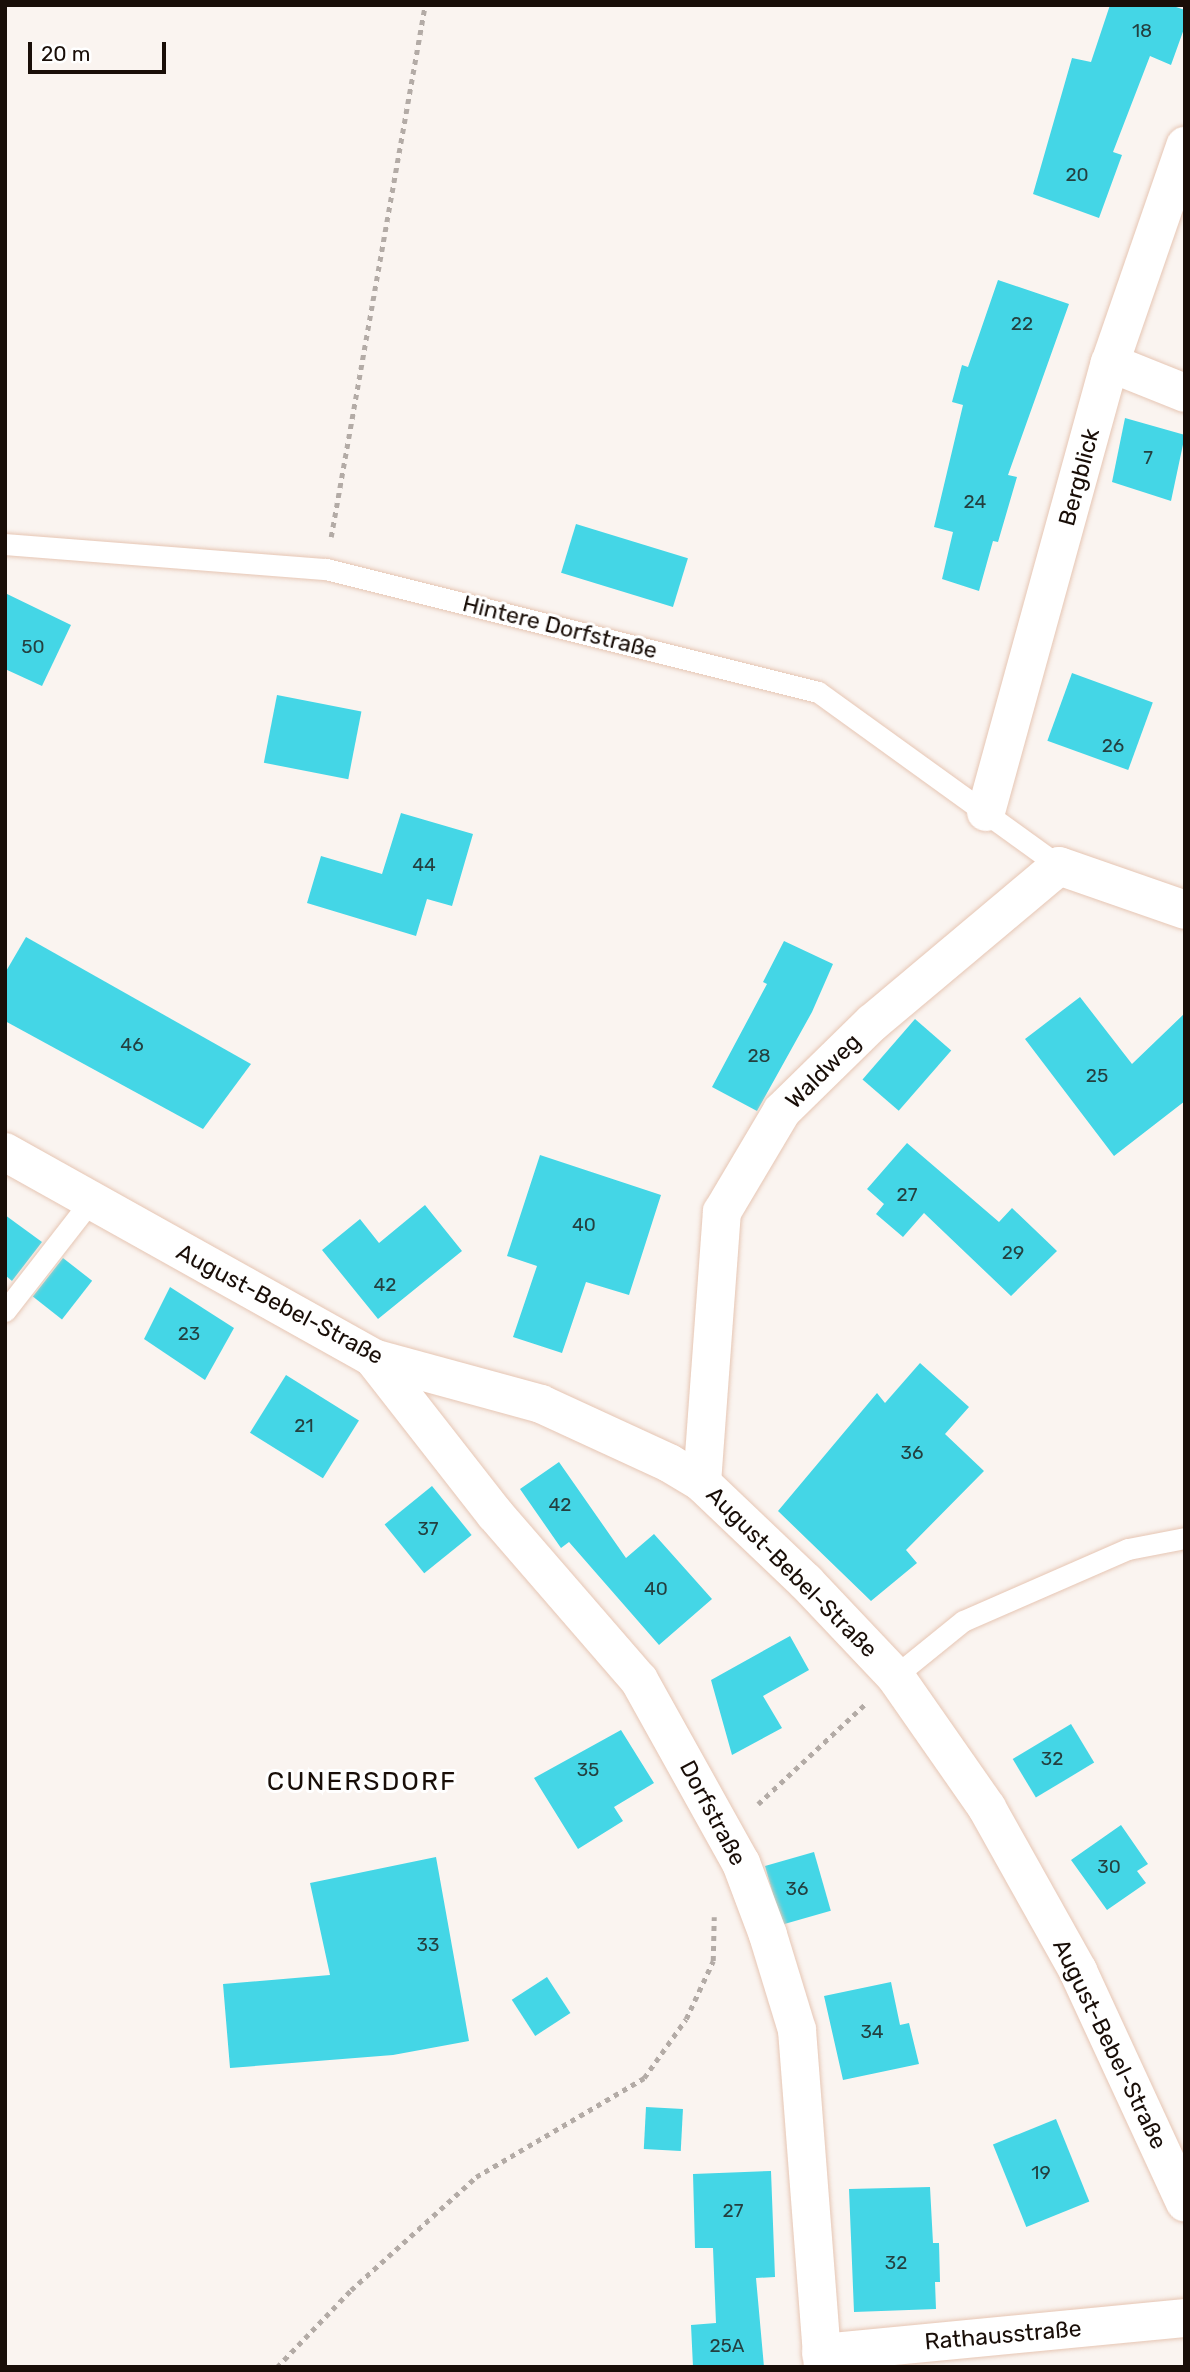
<!DOCTYPE html>
<html>
<head>
<meta charset="utf-8">
<style>
	body { margin:0 }
	#map { position:relative; width:1190px; height:2372px; overflow:hidden; background:#faf4f0; font-family:Rubik,sans-serif }
	div>[style] { position:absolute }
	[style*='--x'] { left:calc(var(--x)*1px); top:calc(var(--y)*1px); width:calc(var(--w)*1px); rotate:calc(var(--a)*1deg) }
	.building>* { inset:0; background:#44d6e6; transform-origin:0 0 }
	.path>* { height:4.5px; margin-top:-2.25px; transform-origin:0; background:repeating-linear-gradient(90deg,#b3aba6 0 5px,transparent 0 10px) }
	.roads { filter:drop-shadow(0 0 2px #e6c6b4) drop-shadow(0 0 2px #e6c6b4) }
	.service>* { height:21px; margin:-10.5px; padding:0 10.5px; transform-origin:10.5px; border-radius:10.5px; background:#fff }
	.minor>* { height:38px; margin:-19px; padding:0 19px; transform-origin:19px; border-radius:19px; background:#fff }
	.secondary>* { height:38px; margin:-19px; padding:0 19px; transform-origin:19px; border-radius:19px; background:#fff }
	span { translate:-50% -50%; white-space:nowrap; text-align:center; line-height:1.15; -webkit-text-stroke:6px #fff; paint-order:stroke }
	.number-label { font-size:19px; color:#244040 }
	.number-label span { -webkit-text-stroke-width:0 }
	.street-label { font-size:23px; color:#190e08 }
	.quarter-label { font-size:26px; color:#190e08; letter-spacing:2px }
	.frame { position:absolute; inset:0; border:7px solid #190e08; pointer-events:none }
	.scale { position:absolute; left:28px; top:42px; width:138px; height:32px; box-sizing:border-box; border:4px solid #190e08; border-top:0; padding-left:9px; font-size:21px; line-height:24px; white-space:nowrap; color:#190e08; -webkit-text-stroke:5px #fff; paint-order:stroke }
</style>
</head>
<body>
<div id="map">
	<div class="building">
		<i style="clip-path:polygon(1110px 5px,1170px 5px,1185px 10px,1185px 26px,1171px 65px,1150px 56px,1113px 152px,1122px 155px,1099px 218px,1033px 194px,1072px 58px,1091px 62px)"></i>
		<i style="clip-path:polygon(998px 280px,1069px 304px,1008px 475px,1017px 477px,998px 542px,993px 541px,979px 591px,942px 579px,953px 532px,934px 527px,963px 405px,952px 402px,962px 365px,968px 367px)"></i>
		<i style="clip-path:polygon(1125px 418px,1185px 435px,1171px 501px,1112px 482px)"></i>
		<i style="left:576px;top:524px;width:117px;height:51px;rotate:17deg"></i>
		<i style="clip-path:polygon(5px 593px,71px 625px,42px 686px,5px 669px)"></i>
		<i style="left:1072px;top:673px;width:86px;height:72px;rotate:20deg"></i>
		<i style="left:277px;top:695px;width:86px;height:69px;rotate:11deg"></i>
		<i style="clip-path:polygon(401px 813px,473px 834px,452px 906px,427px 899px,416px 936px,307px 903px,321px 856px,382px 874px)"></i>
		<i style="clip-path:polygon(26px 937px,251px 1064px,203px 1129px,5px 1021px,5px 973px)"></i>
		<i style="clip-path:polygon(784px 941px,833px 964px,812px 1012px,757px 1111px,712px 1087px,767px 984px,763px 982px)"></i>
		<i style="clip-path:polygon(1080px 997px,1132px 1064px,1185px 1013px,1185px 1101px,1114px 1156px,1025px 1039px)"></i>
		<i style="left:915px;top:1019px;width:48px;height:80px;rotate:41deg"></i>
		<i style="clip-path:polygon(907px 1143px,999px 1222px,1012px 1208px,1057px 1251px,1011px 1296px,924px 1213px,903px 1237px,876px 1214px,884px 1204px,867px 1189px)"></i>
		<i style="clip-path:polygon(540px 1155px,661px 1195px,629px 1295px,586px 1282px,562px 1353px,513px 1337px,537px 1266px,507px 1256px)"></i>
		<i style="clip-path:polygon(425px 1205px,462px 1251px,378px 1319px,322px 1250px,360px 1219px,379px 1243px)"></i>
		<i style="clip-path:polygon(5px 1215px,42px 1242px,12px 1281px,5px 1275px)"></i>
		<i style="left:63px;top:1258px;width:37px;height:49px;rotate:38deg"></i>
		<i style="clip-path:polygon(170px 1287px,234px 1328px,205px 1380px,144px 1339px)"></i>
		<i style="clip-path:polygon(920px 1363px,969px 1407px,945px 1434px,984px 1471px,906px 1550px,917px 1563px,871px 1601px,778px 1511px,877px 1393px,885px 1403px)"></i>
		<i style="left:286px;top:1375px;width:86px;height:68px;rotate:32deg"></i>
		<i style="clip-path:polygon(559px 1462px,626px 1558px,654px 1534px,712px 1599px,659px 1645px,569px 1542px,561px 1548px,520px 1489px)"></i>
		<i style="left:432px;top:1486px;width:63px;height:61px;rotate:51deg"></i>
		<i style="clip-path:polygon(790px 1636px,809px 1670px,763px 1696px,782px 1728px,732px 1755px,711px 1680px)"></i>
		<i style="left:1071px;top:1724px;width:45px;height:68px;rotate:59deg"></i>
		<i style="clip-path:polygon(621px 1730px,654px 1783px,614px 1807px,623px 1821px,578px 1849px,534px 1778px)"></i>
		<i style="clip-path:polygon(1121px 1825px,1148px 1864px,1137px 1871px,1146px 1883px,1107px 1910px,1071px 1860px)"></i>
		<i style="left:814px;top:1852px;width:61px;height:51px;rotate:74deg"></i>
		<i style="clip-path:polygon(436px 1857px,469px 2041px,393px 2055px,230px 2068px,223px 1984px,330px 1975px,310px 1883px)"></i>
		<i style="left:547px;top:1977px;width:43px;height:42px;rotate:57deg"></i>
		<i style="clip-path:polygon(891px 1982px,900px 2025px,909px 2023px,919px 2064px,843px 2080px,824px 1996px)"></i>
		<i style="left:646px;top:2107px;width:37px;height:42px;rotate:3deg"></i>
		<i style="left:1056px;top:2119px;width:89px;height:68px;rotate:68deg"></i>
		<i style="clip-path:polygon(771px 2171px,775px 2277px,756px 2278px,764px 2367px,693px 2367px,691px 2325px,716px 2323px,713px 2248px,695px 2248px,693px 2174px)"></i>
		<i style="clip-path:polygon(930px 2187px,933px 2243px,939px 2243px,940px 2282px,935px 2282px,936px 2309px,854px 2312px,849px 2189px)"></i>
	</div>
	<div class="path">
		<i style="--x:331;--y:537;--w:540;--a:-79.98"></i>
		<i style="--x:758;--y:1804;--w:145;--a:-43"></i>
		<i style="--x:277;--y:2367;--w:107;--a:-46.1"></i>
		<i style="--x:351;--y:2290;--w:169;--a:-42.1"></i>
		<i style="--x:476;--y:2177;--w:195;--a:-30.5"></i>
		<i style="--x:644;--y:2078;--w:72;--a:-54.6"></i>
		<i style="--x:686;--y:2019;--w:64;--a:-65"></i>
		<i style="--x:713;--y:1961;--w:44;--a:-88.7"></i>
	</div>
	<div class="roads">
		<div class="service">
			<i style="--x:5;--y:544;--w:322;--a:4.5"></i>
			<i style="--x:326;--y:569;--w:507;--a:14.04"></i>
			<i style="--x:818;--y:692;--w:297;--a:35.8"></i>
			<i style="--x:5;--y:1311;--w:138;--a:-52.1"></i>
			<i style="--x:895;--y:1676;--w:87;--a:-39"></i>
			<i style="--x:963;--y:1621;--w:180;--a:-23.6"></i>
			<i style="--x:1128;--y:1549;--w:58;--a:-10.9"></i>
		</div>
		<div class="minor">
			<i style="--x:1110;--y:363;--w:81;--a:21.8"></i>
			<i style="--x:986;--y:812;--w:466;--a:-74.6"></i>
			<i style="--x:1110;--y:363;--w:230;--a:-70.9"></i>
			<i style="--x:373;--y:1358;--w:198;--a:52"></i>
			<i style="--x:495;--y:1514;--w:220;--a:49.1"></i>
			<i style="--x:639;--y:1680;--w:210;--a:60.9"></i>
			<i style="--x:741;--y:1863;--w:77;--a:69.4"></i>
			<i style="--x:768;--y:1935;--w:99;--a:73"></i>
			<i style="--x:797;--y:2030;--w:338;--a:85.6"></i>
			<i style="--x:702;--y:1483;--w:272;--a:-85.8"></i>
			<i style="--x:722;--y:1212;--w:117;--a:-59.3"></i>
			<i style="--x:782;--y:1111;--w:126;--a:-44.4"></i>
			<i style="--x:872;--y:1023;--w:244;--a:-40"></i>
			<i style="--x:1059;--y:866;--w:133;--a:19.2"></i>
			<i style="--x:821;--y:2353;--w:366;--a:-5.5"></i>
		</div>
		<div class="secondary">
			<i style="--x:5;--y:1152;--w:422;--a:29.2"></i>
			<i style="--x:373;--y:1358;--w:174;--a:15.3"></i>
			<i style="--x:541;--y:1404;--w:141;--a:24.7"></i>
			<i style="--x:669;--y:1463;--w:39;--a:31"></i>
			<i style="--x:702;--y:1483;--w:144;--a:43.6"></i>
			<i style="--x:806;--y:1582;--w:129;--a:46.6"></i>
			<i style="--x:895;--y:1676;--w:161;--a:55.1"></i>
			<i style="--x:987;--y:1808;--w:187;--a:60.8"></i>
			<i style="--x:1078;--y:1971;--w:255;--a:65.2"></i>
		</div>
	</div>
	<div class="number-label">
		<span style="left:1142px;top:31px">18</span>
		<span style="left:1077px;top:175px">20</span>
		<span style="left:1022px;top:324px">22</span>
		<span style="left:1148px;top:458px">7</span>
		<span style="left:975px;top:502px">24</span>
		<span style="left:33px;top:647px">50</span>
		<span style="left:1113px;top:746px">26</span>
		<span style="left:424px;top:865px">44</span>
		<span style="left:132px;top:1045px">46</span>
		<span style="left:759px;top:1056px">28</span>
		<span style="left:1097px;top:1076px">25</span>
		<span style="left:907px;top:1195px">27</span>
		<span style="left:584px;top:1225px">40</span>
		<span style="left:1013px;top:1253px">29</span>
		<span style="left:385px;top:1285px">42</span>
		<span style="left:189px;top:1334px">23</span>
		<span style="left:304px;top:1426px">21</span>
		<span style="left:912px;top:1453px">36</span>
		<span style="left:560px;top:1505px">42</span>
		<span style="left:428px;top:1529px">37</span>
		<span style="left:656px;top:1589px">40</span>
		<span style="left:1052px;top:1759px">32</span>
		<span style="left:588px;top:1770px">35</span>
		<span style="left:1109px;top:1867px">30</span>
		<span style="left:797px;top:1889px">36</span>
		<span style="left:428px;top:1945px">33</span>
		<span style="left:872px;top:2032px">34</span>
		<span style="left:1041px;top:2173px">19</span>
		<span style="left:733px;top:2211px">27</span>
		<span style="left:896px;top:2263px">32</span>
		<span style="left:727px;top:2346px">25A</span>
	</div>
	<div class="street-label">
		<span style="left:1079px;top:477px;rotate:-75deg">Bergblick</span>
		<span style="left:560px;top:627px;rotate:14deg">Hintere Dorfstraße</span>
		<span style="left:823px;top:1071px;rotate:-45deg">Waldweg</span>
		<span style="left:280px;top:1304px;rotate:28deg">August-Bebel-Straße</span>
		<span style="left:792px;top:1572px;rotate:45deg">August-Bebel-Straße</span>
		<span style="left:713px;top:1813px;rotate:62deg">Dorfstraße</span>
		<span style="left:1110px;top:2044px;rotate:64deg">August-Bebel-Straße</span>
		<span style="left:1003px;top:2335px;rotate:-5deg">Rathausstraße</span>
	</div>
	<div class="quarter-label">
		<span style="left:362px;top:1782px">CUNERSDORF</span>
	</div>
	<div class="frame"></div>
	<div class="scale">20 m</div>
</div>
</body>
</html>
